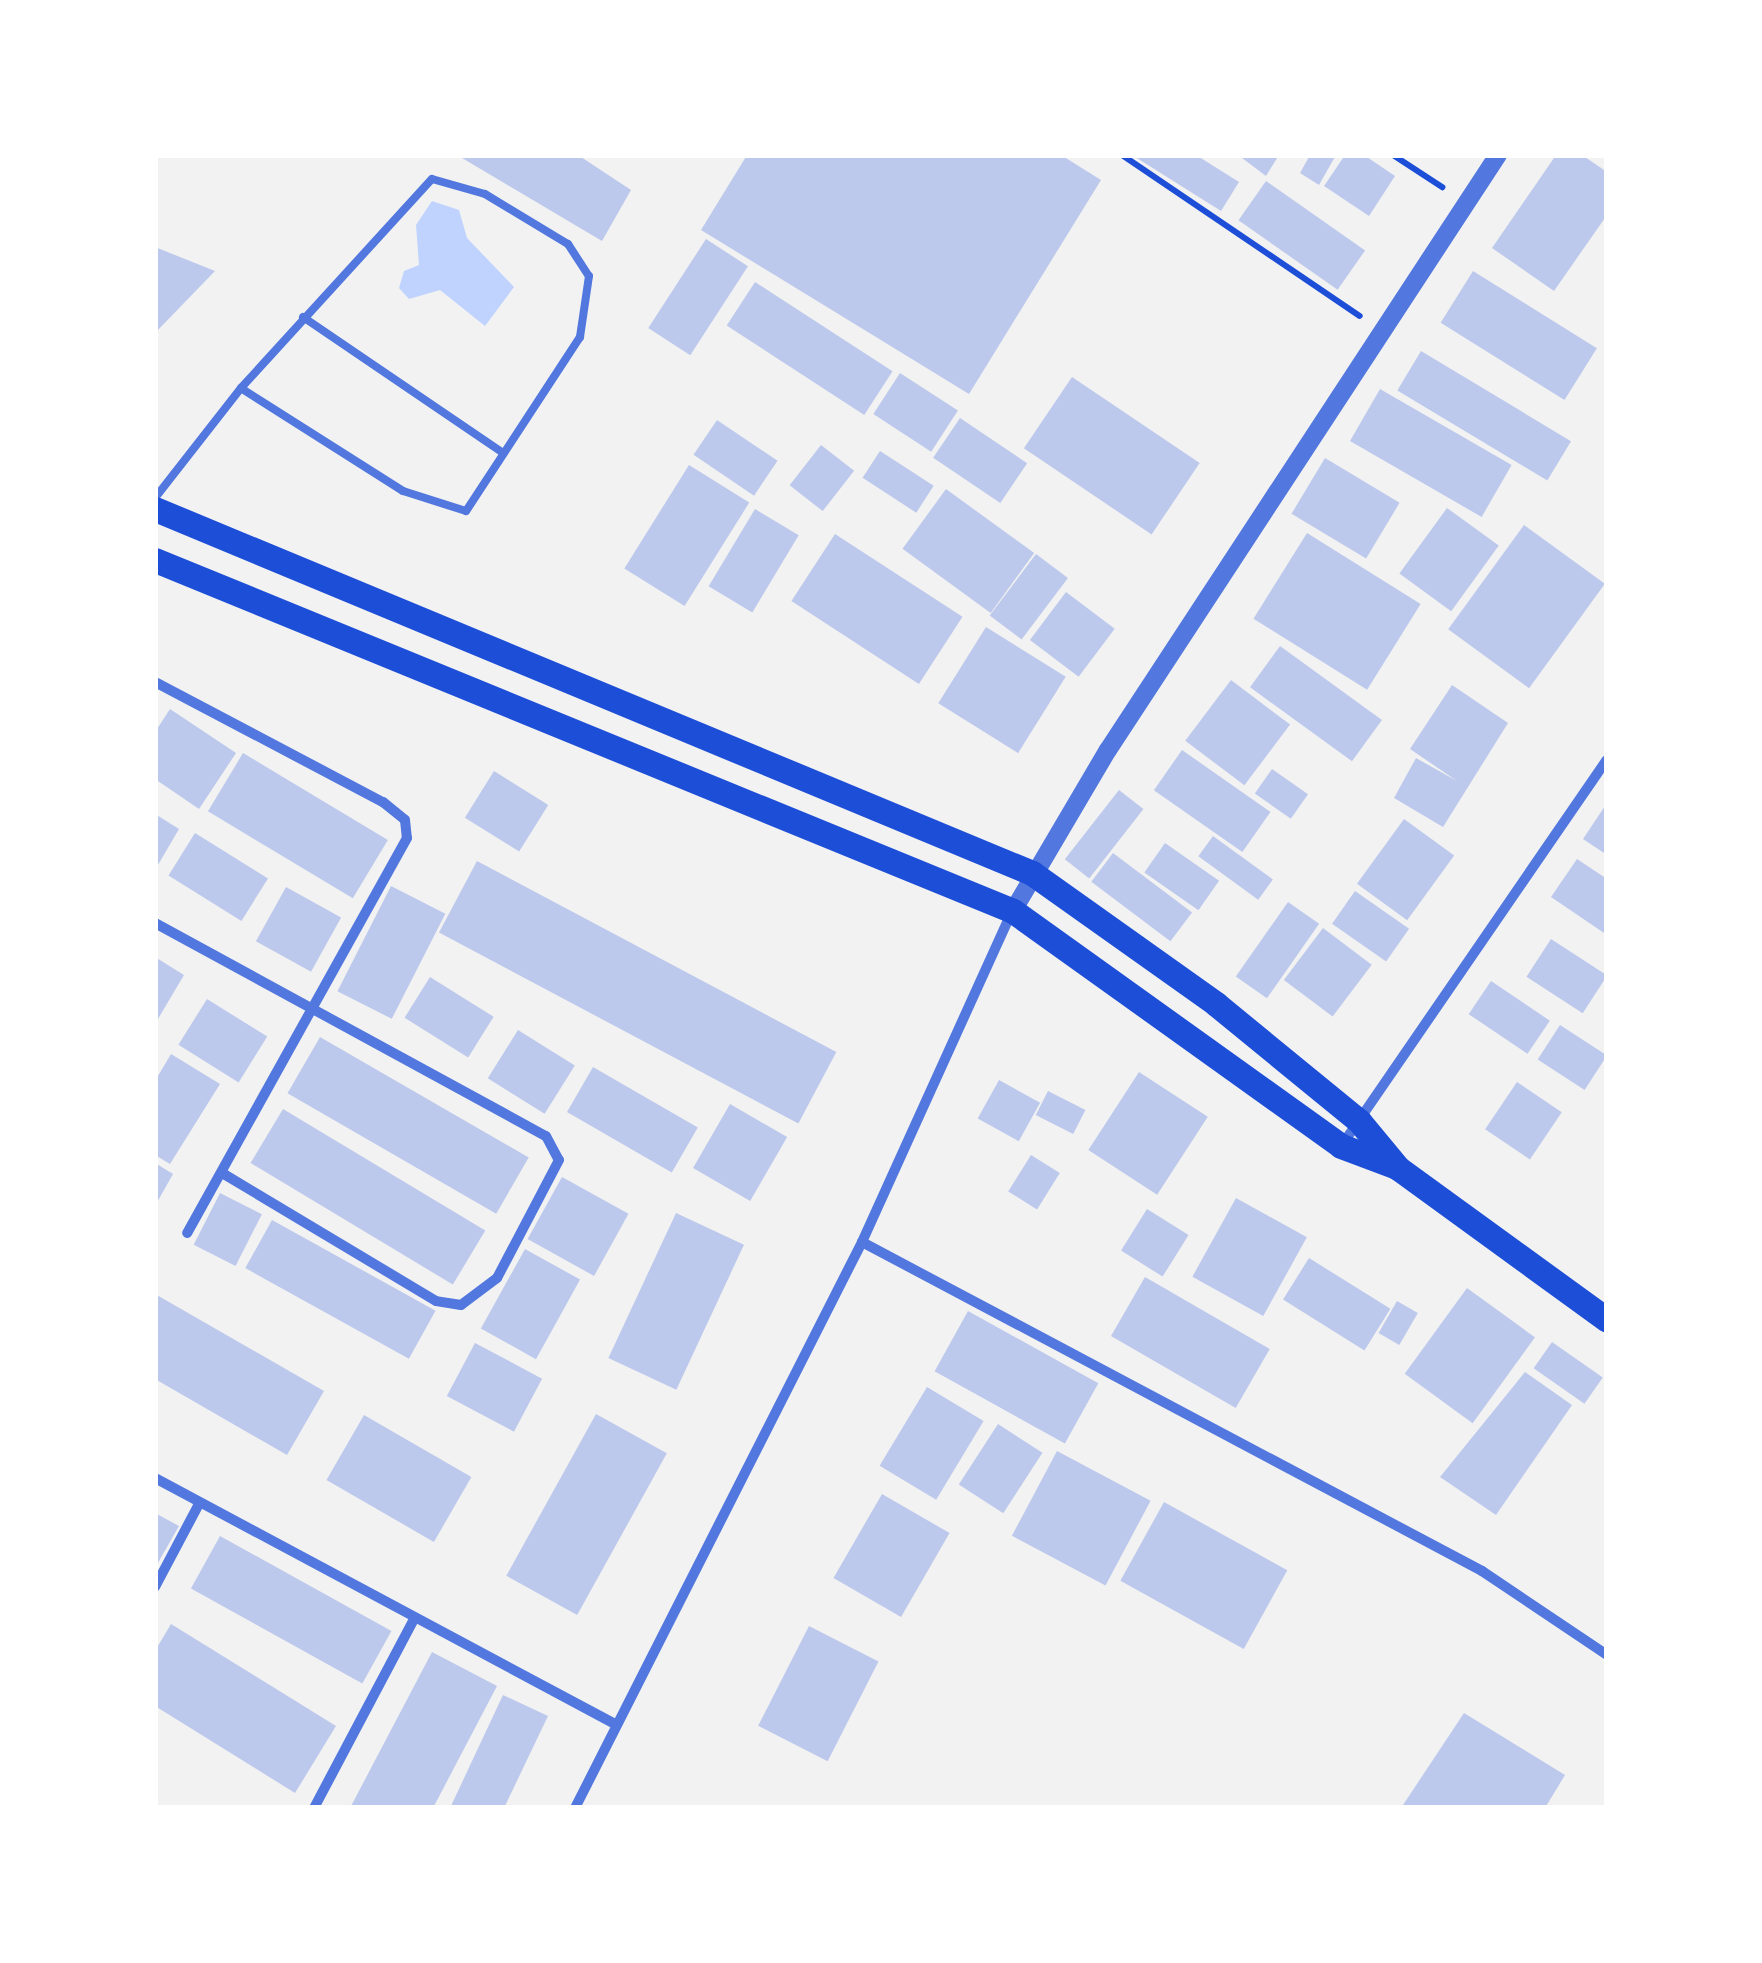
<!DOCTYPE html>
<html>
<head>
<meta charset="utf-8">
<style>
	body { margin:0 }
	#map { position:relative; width:1762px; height:1963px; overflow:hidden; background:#f2f2f2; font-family:"Varela Round",sans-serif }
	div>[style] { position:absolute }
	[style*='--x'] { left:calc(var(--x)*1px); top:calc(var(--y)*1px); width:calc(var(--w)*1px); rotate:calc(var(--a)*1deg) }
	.water>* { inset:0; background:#bfd3fe }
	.building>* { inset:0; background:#bdc9ec; transform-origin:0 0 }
	.path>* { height:6px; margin:-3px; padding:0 3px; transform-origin:3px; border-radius:3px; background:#1d4ed8 }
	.service>* { height:8px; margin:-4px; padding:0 4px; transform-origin:4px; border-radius:4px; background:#5277de }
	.minor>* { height:10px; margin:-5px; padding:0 5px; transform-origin:5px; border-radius:5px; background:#5277de }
	.tertiary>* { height:18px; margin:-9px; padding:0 9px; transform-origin:9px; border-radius:9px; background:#5277de }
	.primary>* { height:25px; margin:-12.5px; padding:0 12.5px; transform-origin:12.5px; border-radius:12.5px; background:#1d4ed8 }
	span { translate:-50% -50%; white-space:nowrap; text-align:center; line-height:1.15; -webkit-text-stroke:8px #fff; paint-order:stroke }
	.frame { position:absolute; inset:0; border:158px solid #fff; pointer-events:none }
</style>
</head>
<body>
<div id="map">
	<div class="water">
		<i style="clip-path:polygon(432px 201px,459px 210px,467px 238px,514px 287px,485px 326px,440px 290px,409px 299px,399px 288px,404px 271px,419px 265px,416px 225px)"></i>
	</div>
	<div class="building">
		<i style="clip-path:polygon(457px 155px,578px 155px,631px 190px,602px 241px)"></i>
		<i style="clip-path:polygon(747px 155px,1061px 155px,1101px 180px,969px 394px,701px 230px)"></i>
		<i style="clip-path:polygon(1132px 155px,1196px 155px,1239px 182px,1221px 211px)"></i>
		<i style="clip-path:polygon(1238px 155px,1279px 155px,1266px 176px)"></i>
		<i style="clip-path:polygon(1310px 155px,1336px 155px,1319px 185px,1300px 173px)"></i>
		<i style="clip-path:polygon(1345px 155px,1364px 155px,1395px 176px,1369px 216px,1324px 186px)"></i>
		<i style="clip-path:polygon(1556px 155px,1582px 155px,1607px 172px,1607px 215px,1554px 291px,1492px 248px)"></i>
		<i style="left:1266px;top:181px;width:121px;height:48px;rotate:35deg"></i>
		<i style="left:706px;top:239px;width:50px;height:106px;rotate:33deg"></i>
		<i style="clip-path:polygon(155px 247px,215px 271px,155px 333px)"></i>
		<i style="left:1473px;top:271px;width:146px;height:61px;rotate:32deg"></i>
		<i style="left:755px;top:282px;width:164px;height:52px;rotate:33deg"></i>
		<i style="left:1421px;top:351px;width:175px;height:46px;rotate:31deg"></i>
		<i style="left:900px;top:373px;width:69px;height:49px;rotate:33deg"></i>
		<i style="left:1072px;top:377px;width:154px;height:86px;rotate:34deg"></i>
		<i style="left:1380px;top:389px;width:152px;height:60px;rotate:30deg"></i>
		<i style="left:960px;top:418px;width:81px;height:48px;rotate:34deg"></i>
		<i style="left:717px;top:420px;width:73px;height:42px;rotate:34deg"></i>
		<i style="left:821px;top:445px;width:42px;height:51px;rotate:38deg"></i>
		<i style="left:880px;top:451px;width:64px;height:32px;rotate:33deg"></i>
		<i style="left:1325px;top:458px;width:87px;height:65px;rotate:31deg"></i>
		<i style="left:689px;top:465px;width:71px;height:122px;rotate:32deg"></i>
		<i style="left:946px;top:489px;width:109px;height:74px;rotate:36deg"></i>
		<i style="left:1447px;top:508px;width:64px;height:81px;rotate:36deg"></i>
		<i style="left:755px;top:509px;width:51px;height:90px;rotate:31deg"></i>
		<i style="left:1524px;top:525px;width:100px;height:129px;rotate:36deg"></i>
		<i style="left:1307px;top:533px;width:134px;height:101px;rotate:32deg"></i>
		<i style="left:835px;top:534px;width:152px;height:80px;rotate:33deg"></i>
		<i style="left:1036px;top:554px;width:40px;height:77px;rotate:37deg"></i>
		<i style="left:1066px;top:592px;width:61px;height:60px;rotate:37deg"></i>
		<i style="left:986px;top:627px;width:94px;height:90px;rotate:32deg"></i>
		<i style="left:1280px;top:646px;width:126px;height:51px;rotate:36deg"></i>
		<i style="left:1231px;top:680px;width:74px;height:76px;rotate:37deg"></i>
		<i style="clip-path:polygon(1452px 685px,1508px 723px,1443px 827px,1394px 798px,1416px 758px,1457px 781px,1410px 749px)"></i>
		<i style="clip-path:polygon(170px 709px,236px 753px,199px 809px,155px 779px,155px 732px)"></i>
		<i style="left:1182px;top:750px;width:108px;height:49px;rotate:35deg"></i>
		<i style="left:243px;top:753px;width:169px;height:68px;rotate:31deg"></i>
		<i style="left:1272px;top:769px;width:44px;height:30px;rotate:35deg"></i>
		<i style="left:494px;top:771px;width:64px;height:55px;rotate:32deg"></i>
		<i style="left:1119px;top:790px;width:31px;height:88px;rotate:38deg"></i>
		<i style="clip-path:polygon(1607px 803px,1607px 855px,1583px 839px)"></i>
		<i style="clip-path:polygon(155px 814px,179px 829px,155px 870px)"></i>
		<i style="left:1404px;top:819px;width:62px;height:80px;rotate:36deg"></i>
		<i style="left:195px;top:833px;width:86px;height:50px;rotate:32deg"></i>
		<i style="left:1213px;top:836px;width:74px;height:25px;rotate:36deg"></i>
		<i style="left:1165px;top:843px;width:66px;height:36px;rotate:35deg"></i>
		<i style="left:1113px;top:853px;width:99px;height:36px;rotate:37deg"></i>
		<i style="clip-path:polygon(1577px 859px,1607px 879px,1607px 935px,1551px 897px)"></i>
		<i style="left:477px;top:861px;width:407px;height:81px;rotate:28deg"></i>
		<i style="left:391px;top:886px;width:61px;height:118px;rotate:27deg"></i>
		<i style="left:286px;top:887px;width:63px;height:62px;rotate:29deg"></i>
		<i style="left:1355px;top:891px;width:66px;height:40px;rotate:35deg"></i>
		<i style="left:1288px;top:902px;width:38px;height:91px;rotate:35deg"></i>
		<i style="left:1323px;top:928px;width:61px;height:65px;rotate:37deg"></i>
		<i style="left:1551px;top:939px;width:67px;height:45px;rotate:33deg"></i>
		<i style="clip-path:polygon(155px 957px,184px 975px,155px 1024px)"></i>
		<i style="left:430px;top:977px;width:75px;height:48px;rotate:32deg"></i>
		<i style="left:1491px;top:981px;width:71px;height:40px;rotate:34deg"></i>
		<i style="left:207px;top:999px;width:71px;height:54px;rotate:32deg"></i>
		<i style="left:1560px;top:1025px;width:56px;height:41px;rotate:33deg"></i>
		<i style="left:518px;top:1030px;width:67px;height:57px;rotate:32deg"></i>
		<i style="left:320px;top:1037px;width:241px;height:65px;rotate:30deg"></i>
		<i style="clip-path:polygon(171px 1054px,220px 1084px,170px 1164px,155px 1155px,155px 1081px)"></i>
		<i style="left:593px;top:1067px;width:121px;height:52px;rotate:30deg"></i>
		<i style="left:1139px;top:1072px;width:82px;height:93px;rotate:33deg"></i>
		<i style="left:999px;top:1080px;width:47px;height:44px;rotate:29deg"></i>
		<i style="left:1517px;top:1082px;width:54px;height:57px;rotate:34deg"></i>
		<i style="left:1048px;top:1091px;width:42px;height:27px;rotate:27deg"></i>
		<i style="left:730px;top:1104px;width:66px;height:74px;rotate:30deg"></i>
		<i style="left:283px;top:1109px;width:236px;height:63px;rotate:31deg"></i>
		<i style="left:1031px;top:1155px;width:34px;height:43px;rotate:32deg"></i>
		<i style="clip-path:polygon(155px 1163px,173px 1174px,155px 1206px)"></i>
		<i style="left:562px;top:1177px;width:76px;height:71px;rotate:29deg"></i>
		<i style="left:220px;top:1193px;width:47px;height:58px;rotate:27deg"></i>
		<i style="left:1236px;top:1198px;width:81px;height:90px;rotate:29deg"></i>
		<i style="left:1147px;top:1209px;width:49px;height:49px;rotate:32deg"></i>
		<i style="left:676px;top:1213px;width:75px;height:160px;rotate:25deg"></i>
		<i style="left:272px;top:1220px;width:187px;height:55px;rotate:29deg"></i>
		<i style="left:525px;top:1249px;width:63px;height:91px;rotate:29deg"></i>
		<i style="left:1309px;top:1258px;width:96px;height:49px;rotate:32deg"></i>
		<i style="left:1145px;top:1277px;width:144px;height:68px;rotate:30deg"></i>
		<i style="left:1467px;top:1288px;width:84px;height:106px;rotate:36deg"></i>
		<i style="clip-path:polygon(155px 1294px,324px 1391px,287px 1455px,155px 1379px)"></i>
		<i style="left:1397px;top:1301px;width:24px;height:37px;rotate:30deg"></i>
		<i style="left:968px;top:1311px;width:149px;height:69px;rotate:29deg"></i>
		<i style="left:1552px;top:1342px;width:62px;height:32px;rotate:35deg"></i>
		<i style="left:475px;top:1343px;width:76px;height:60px;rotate:28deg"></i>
		<i style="clip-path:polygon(1525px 1372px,1572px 1405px,1496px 1515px,1440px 1477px)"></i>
		<i style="left:927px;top:1387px;width:66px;height:92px;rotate:31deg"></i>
		<i style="left:596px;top:1414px;width:81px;height:185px;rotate:29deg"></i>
		<i style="left:364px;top:1415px;width:124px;height:75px;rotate:30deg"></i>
		<i style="left:998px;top:1424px;width:53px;height:72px;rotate:33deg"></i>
		<i style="left:1057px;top:1451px;width:106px;height:96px;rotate:28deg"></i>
		<i style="left:882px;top:1494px;width:78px;height:97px;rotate:30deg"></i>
		<i style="left:1164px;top:1502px;width:141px;height:90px;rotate:29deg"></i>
		<i style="clip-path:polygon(155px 1513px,179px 1526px,155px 1568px)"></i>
		<i style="left:220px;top:1536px;width:196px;height:60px;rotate:29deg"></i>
		<i style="clip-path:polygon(171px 1624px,336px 1726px,295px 1793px,155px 1706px,155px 1651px)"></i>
		<i style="left:809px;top:1626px;width:78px;height:112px;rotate:27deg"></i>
		<i style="clip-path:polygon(432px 1652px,497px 1686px,433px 1808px,350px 1808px)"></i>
		<i style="clip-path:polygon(503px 1695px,548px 1716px,504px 1808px,450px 1808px)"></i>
		<i style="clip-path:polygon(1464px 1713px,1565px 1775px,1545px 1808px,1401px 1808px)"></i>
	</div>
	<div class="path">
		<i style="--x:1122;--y:155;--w:287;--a:34.1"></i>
		<i style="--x:1393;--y:155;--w:59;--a:33.1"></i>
	</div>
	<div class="service">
		<i style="--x:303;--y:317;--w:242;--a:34.2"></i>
		<i style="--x:155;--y:498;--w:140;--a:-52"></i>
		<i style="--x:241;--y:388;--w:283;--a:-47.6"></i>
		<i style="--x:432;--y:179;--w:55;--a:15.8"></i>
		<i style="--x:485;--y:194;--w:97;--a:31.1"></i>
		<i style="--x:568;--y:244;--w:38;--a:57"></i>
		<i style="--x:589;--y:276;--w:62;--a:98.4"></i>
		<i style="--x:580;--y:337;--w:208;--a:123.2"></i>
		<i style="--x:466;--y:511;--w:66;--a:-162.4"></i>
		<i style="--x:403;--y:491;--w:192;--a:-147.6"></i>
	</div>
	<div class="minor">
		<i style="--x:155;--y:682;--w:258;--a:27.8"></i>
		<i style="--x:383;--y:802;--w:28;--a:39"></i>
		<i style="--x:405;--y:820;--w:18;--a:84"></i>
		<i style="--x:407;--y:838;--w:452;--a:119.1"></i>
		<i style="--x:155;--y:923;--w:445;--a:28.6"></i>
		<i style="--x:546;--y:1136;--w:27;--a:62"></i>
		<i style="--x:559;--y:1160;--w:133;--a:117.7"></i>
		<i style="--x:497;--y:1278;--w:45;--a:143.1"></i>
		<i style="--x:461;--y:1305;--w:25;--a:-171"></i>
		<i style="--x:436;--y:1301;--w:249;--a:-149.1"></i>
		<i style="--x:1342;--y:1145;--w:467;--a:-55.5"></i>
		<i style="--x:862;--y:1242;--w:702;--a:27.95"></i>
		<i style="--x:1482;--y:1571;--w:151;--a:33.9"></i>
		<i style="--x:155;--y:1478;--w:519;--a:28.14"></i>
		<i style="--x:155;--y:1587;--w:94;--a:-62.1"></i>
		<i style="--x:314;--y:1808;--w:212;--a:-62.1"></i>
		<i style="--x:575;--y:1808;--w:635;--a:-63.11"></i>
		<i style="--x:862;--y:1242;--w:362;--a:-65.6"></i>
	</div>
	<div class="tertiary">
		<i style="--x:1013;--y:911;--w:187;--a:-59.5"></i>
		<i style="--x:1108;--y:750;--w:711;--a:-56.76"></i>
	</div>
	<div class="primary">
		<i style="--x:155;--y:509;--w:950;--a:22.54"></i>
		<i style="--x:1032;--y:873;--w:226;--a:35.4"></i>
		<i style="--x:1216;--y:1004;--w:185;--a:39.3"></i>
		<i style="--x:1359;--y:1121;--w:61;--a:50.3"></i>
		<i style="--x:1398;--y:1168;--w:258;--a:36"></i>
		<i style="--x:155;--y:560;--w:927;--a:22.25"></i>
		<i style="--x:1013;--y:911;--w:403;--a:35.6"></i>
		<i style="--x:1341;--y:1146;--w:57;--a:20.7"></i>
	</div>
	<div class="frame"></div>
</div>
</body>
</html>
